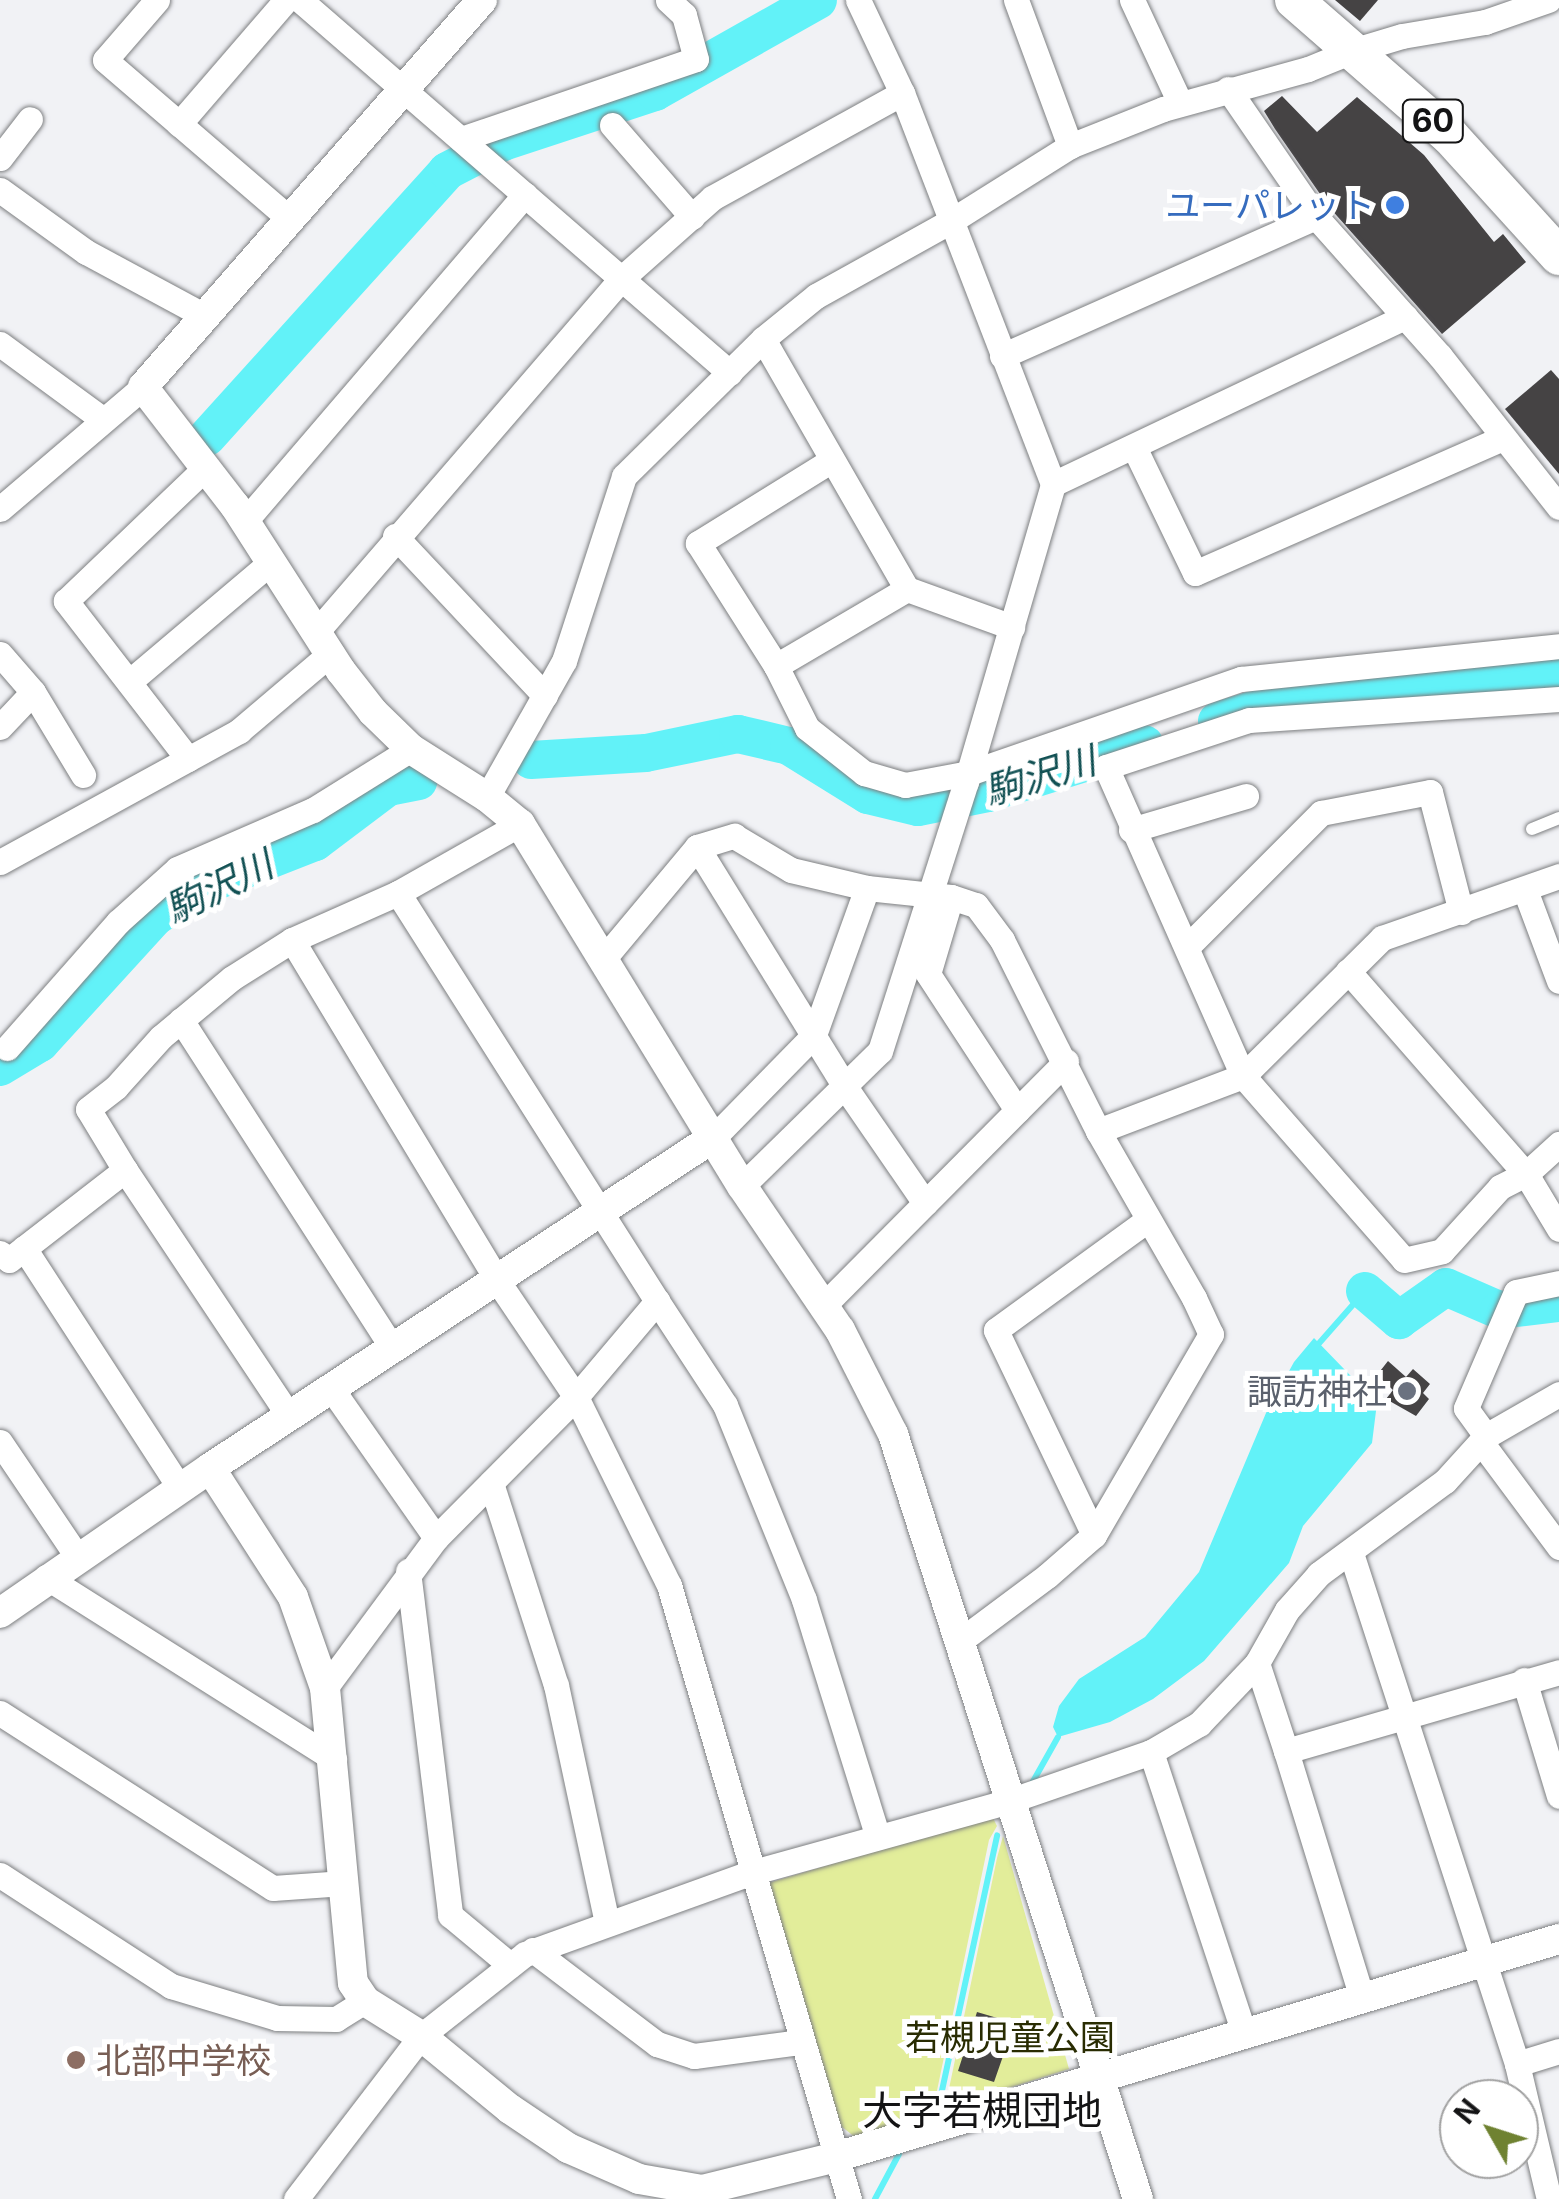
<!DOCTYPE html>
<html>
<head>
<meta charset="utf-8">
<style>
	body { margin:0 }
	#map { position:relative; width:1559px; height:2199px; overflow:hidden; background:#f1f2f5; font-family:Inter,"Noto Sans JP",sans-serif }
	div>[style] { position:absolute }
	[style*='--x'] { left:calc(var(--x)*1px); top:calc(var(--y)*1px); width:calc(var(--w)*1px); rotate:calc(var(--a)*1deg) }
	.green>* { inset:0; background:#e2ed9a }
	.water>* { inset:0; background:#62f2f8 }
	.stream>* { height:6px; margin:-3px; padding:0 3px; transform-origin:3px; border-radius:3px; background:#62f2f8 }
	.river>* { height:38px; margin:-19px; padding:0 19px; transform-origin:19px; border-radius:19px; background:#62f2f8 }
	.building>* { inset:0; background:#454344 }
	.roads { filter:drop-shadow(0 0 2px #7d7f81) drop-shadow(0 0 2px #7d7f81) }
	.service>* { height:12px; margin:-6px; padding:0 6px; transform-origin:6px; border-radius:6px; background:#fff }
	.minor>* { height:25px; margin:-12.5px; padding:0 12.5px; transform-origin:12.5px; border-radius:12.5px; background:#fff }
	.tertiary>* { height:30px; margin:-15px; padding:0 15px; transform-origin:15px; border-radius:15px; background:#fff }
	.primary>* { height:38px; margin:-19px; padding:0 19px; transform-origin:19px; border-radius:19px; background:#fff }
	.dots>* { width:28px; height:28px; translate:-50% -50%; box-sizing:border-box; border:5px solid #fff; border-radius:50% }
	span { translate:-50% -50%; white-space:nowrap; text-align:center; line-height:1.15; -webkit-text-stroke:10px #fff; paint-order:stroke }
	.shield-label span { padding:2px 8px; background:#fff; border:2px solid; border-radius:8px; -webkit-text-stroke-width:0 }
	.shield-label { font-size:32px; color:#141415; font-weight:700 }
	.shop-label { font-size:35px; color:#366cbe }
	.right { translate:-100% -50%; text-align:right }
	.worship-label { font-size:35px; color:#5b616d }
	.park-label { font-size:35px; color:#292c02 }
	.education-label { font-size:35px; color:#785e54 }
	.left { translate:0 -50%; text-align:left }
	.water-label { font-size:38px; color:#115053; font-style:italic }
	.quarter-label { font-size:40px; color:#141415 }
	.north { position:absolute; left:1439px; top:2079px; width:100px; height:100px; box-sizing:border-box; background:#fff; border:2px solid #a1a1a1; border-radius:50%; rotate:309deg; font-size:28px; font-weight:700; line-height:40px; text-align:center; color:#141415 }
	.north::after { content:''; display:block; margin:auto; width:35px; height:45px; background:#6f8231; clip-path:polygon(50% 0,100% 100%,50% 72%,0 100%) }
</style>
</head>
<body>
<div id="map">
	<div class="green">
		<i style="clip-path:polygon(992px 1816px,997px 1826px,989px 1840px,933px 2110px,856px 2138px,841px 2126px,765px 1884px)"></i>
		<i style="clip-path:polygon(1003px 1836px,1069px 2069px,945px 2108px,997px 1858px)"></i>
	</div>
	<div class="water">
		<i style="clip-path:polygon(1314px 1338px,1377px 1403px,1372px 1443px,1303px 1526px,1289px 1563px,1204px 1661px,1153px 1699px,1110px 1722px,1058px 1737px,1053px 1727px,1059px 1706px,1079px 1679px,1145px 1637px,1199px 1572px,1266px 1413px,1294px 1362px)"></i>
	</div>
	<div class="stream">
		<i style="--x:1314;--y:1349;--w:77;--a:-48.7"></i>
		<i style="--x:1031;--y:1785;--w:55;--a:-60.6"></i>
		<i style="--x:938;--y:2109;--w:280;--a:-77.8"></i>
		<i style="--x:875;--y:2199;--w:51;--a:-61.9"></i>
	</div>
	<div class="river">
		<i style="--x:207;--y:437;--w:358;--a:-47.9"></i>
		<i style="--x:447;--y:171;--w:63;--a:-27.4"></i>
		<i style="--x:503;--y:142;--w:160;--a:-18.2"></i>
		<i style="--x:655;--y:92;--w:187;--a:-29.4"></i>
		<i style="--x:1217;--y:721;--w:71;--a:-17.2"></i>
		<i style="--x:1285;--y:700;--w:275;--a:-5.8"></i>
		<i style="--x:531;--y:760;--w:115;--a:-3.5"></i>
		<i style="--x:646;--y:753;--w:94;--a:-11.7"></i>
		<i style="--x:738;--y:734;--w:52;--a:13.2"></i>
		<i style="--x:789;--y:746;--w:93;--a:31.8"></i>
		<i style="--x:868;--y:795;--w:51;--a:13.5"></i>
		<i style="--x:918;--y:807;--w:71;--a:-11.3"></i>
		<i style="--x:988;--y:793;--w:164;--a:-17.3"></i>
		<i style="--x:0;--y:1067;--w:47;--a:-31"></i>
		<i style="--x:40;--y:1043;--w:171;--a:-47.6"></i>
		<i style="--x:155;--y:917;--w:52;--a:-34"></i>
		<i style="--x:198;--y:888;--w:126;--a:-21.5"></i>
		<i style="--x:315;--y:842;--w:91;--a:-37"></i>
		<i style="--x:388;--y:787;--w:31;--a:-11"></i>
		<i style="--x:1365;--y:1291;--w:45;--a:40.5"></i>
		<i style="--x:1399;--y:1320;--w:57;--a:-35.1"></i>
		<i style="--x:1446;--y:1287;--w:58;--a:23.5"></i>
		<i style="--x:1499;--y:1310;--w:60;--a:-6.7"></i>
	</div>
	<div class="building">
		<i style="clip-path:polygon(1335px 0,1378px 0,1360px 21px)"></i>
		<i style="clip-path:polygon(1282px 96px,1317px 132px,1357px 97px,1424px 155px,1494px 242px,1503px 234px,1526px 262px,1442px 334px,1329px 207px,1275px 129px,1264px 111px)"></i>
		<i style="clip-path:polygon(1551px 370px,1559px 379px,1559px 474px,1505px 409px)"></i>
		<i style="clip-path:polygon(1388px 1361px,1406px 1377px,1413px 1369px,1430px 1384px,1423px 1393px,1429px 1399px,1416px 1416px,1386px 1399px,1393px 1390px,1377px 1375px)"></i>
		<i style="clip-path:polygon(977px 2012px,1004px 2020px,1003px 2037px,1009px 2039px,994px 2082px,958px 2071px)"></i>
	</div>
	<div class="roads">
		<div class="service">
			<i style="--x:1532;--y:829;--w:29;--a:-22"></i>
		</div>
		<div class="minor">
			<i style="--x:157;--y:0;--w:79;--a:130.9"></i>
			<i style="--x:105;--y:60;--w:243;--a:40.7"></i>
			<i style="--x:300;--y:0;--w:569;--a:40.94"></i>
			<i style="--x:1016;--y:0;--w:156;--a:69.7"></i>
			<i style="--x:1132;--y:0;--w:114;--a:65"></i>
			<i style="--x:1228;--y:89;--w:155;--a:55.5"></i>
			<i style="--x:1316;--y:217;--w:186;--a:48.3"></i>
			<i style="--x:1440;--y:356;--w:192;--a:51.8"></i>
			<i style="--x:179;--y:124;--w:164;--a:-49.2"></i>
			<i style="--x:612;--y:125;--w:122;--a:49"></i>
			<i style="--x:461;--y:139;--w:248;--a:-18.8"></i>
			<i style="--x:696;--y:59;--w:46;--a:-105.3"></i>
			<i style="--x:684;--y:15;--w:22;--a:-137"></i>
			<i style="--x:0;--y:158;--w:49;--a:-52.4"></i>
			<i style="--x:0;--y:190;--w:106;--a:35.8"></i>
			<i style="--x:86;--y:252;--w:135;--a:28.3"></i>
			<i style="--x:763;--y:339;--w:289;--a:60.1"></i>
			<i style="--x:907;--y:589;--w:112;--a:19.9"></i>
			<i style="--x:0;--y:344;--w:127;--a:36.3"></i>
			<i style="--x:1002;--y:356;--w:343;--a:-23.9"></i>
			<i style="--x:1134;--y:447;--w:140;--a:64.2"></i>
			<i style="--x:1195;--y:573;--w:336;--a:-23.7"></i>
			<i style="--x:832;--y:460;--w:158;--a:148.2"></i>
			<i style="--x:698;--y:543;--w:146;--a:57.6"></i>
			<i style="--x:776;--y:666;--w:152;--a:-30.4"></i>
			<i style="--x:1053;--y:484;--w:390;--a:-25.4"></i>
			<i style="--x:0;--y:509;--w:188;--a:-40.5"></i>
			<i style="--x:245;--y:521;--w:430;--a:-49.4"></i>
			<i style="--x:395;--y:536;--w:219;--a:46.8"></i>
			<i style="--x:318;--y:630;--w:465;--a:-49.2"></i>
			<i style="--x:622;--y:278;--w:120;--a:-41.6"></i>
			<i style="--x:712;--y:198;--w:217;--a:-28.9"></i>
			<i style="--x:0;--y:654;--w:50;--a:49"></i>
			<i style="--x:33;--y:692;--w:97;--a:58.9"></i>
			<i style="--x:776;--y:666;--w:69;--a:63.4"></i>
			<i style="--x:807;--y:728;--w:73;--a:38.3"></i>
			<i style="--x:864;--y:773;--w:43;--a:16.3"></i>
			<i style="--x:905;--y:785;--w:65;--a:-10.6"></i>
			<i style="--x:969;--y:773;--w:288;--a:-19.1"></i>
			<i style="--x:1241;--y:679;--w:320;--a:-5.9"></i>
			<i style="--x:129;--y:682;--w:187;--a:-40.2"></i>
			<i style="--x:1559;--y:699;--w:311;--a:176.1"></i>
			<i style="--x:1249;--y:720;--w:151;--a:161.8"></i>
			<i style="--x:1106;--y:767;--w:338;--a:66.1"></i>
			<i style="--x:1243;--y:1076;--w:244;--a:48.8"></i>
			<i style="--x:1404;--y:1260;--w:39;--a:-13"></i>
			<i style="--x:1442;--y:1251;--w:86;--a:-47.8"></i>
			<i style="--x:1500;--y:1187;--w:29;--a:-27"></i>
			<i style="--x:1526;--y:1174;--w:45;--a:-42.3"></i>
			<i style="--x:0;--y:727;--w:48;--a:-46.7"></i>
			<i style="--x:188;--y:759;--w:200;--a:-127.7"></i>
			<i style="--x:66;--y:601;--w:192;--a:-43.7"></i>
			<i style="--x:487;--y:797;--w:156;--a:-60.5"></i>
			<i style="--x:564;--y:661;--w:194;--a:-72"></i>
			<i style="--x:624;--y:476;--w:195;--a:-44.6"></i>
			<i style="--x:763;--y:339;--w:68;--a:-39.1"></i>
			<i style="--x:816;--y:296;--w:154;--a:-29.1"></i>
			<i style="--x:951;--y:221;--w:141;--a:-32.2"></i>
			<i style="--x:1070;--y:146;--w:100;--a:-21.7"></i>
			<i style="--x:1163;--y:109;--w:150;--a:-15.4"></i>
			<i style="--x:1308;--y:69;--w:48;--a:-22.2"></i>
			<i style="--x:1352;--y:51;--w:52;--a:-16.7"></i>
			<i style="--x:1402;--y:36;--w:84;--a:-9.6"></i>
			<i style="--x:1485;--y:22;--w:67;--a:-19.2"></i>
			<i style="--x:1131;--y:830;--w:120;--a:-16.5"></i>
			<i style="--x:697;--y:847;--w:282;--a:58.3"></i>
			<i style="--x:845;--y:1087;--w:141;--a:55.4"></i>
			<i style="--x:0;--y:862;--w:273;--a:-28.7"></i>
			<i style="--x:239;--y:731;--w:121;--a:-40.3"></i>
			<i style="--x:1525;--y:890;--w:97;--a:69.5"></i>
			<i style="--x:398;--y:893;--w:483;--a:57.6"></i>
			<i style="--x:951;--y:897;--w:80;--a:106.6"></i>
			<i style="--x:928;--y:974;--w:163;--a:56.8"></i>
			<i style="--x:292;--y:940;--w:397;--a:58.9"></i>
			<i style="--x:497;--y:1280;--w:141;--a:56"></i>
			<i style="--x:576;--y:1397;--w:210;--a:63.7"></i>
			<i style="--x:669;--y:1585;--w:640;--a:73.66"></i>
			<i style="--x:1187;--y:947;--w:190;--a:-45"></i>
			<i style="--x:1321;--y:813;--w:111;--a:-10.9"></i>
			<i style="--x:1430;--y:792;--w:124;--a:75.5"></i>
			<i style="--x:605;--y:957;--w:143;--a:-50.1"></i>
			<i style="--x:697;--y:847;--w:39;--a:-17"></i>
			<i style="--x:734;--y:836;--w:66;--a:30.8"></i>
			<i style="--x:791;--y:870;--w:78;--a:13.3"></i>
			<i style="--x:867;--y:888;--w:84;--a:6.1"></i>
			<i style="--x:951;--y:897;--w:26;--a:18"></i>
			<i style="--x:976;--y:905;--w:44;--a:53.4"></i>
			<i style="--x:1002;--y:940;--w:214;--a:63.3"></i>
			<i style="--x:1098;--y:1131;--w:193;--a:60.1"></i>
			<i style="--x:1194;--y:1298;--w:40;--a:65"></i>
			<i style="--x:1211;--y:1334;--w:233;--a:120.2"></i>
			<i style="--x:1094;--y:1535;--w:62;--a:138.9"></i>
			<i style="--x:1047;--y:1576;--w:107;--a:143.3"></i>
			<i style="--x:1348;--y:971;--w:270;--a:48.8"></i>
			<i style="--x:1526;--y:1174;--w:64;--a:59"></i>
			<i style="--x:181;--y:1020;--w:390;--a:57.2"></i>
			<i style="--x:7;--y:1048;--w:168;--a:-48.6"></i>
			<i style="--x:118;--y:922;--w:79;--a:-41.9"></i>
			<i style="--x:177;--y:869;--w:148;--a:-23.5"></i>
			<i style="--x:313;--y:810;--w:115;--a:-31.9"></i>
			<i style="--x:1098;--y:1131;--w:155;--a:-20.8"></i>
			<i style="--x:1243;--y:1076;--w:196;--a:-44.8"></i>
			<i style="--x:1382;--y:938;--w:188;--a:-19.3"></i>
			<i style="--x:714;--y:1137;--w:143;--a:-45.6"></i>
			<i style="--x:814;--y:1035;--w:156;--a:-70.2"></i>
			<i style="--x:125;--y:1170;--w:296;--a:56.3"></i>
			<i style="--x:742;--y:1186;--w:193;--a:-44.4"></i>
			<i style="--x:880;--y:1051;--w:282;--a:-72.3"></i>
			<i style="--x:966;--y:782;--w:310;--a:-73.7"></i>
			<i style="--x:1053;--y:484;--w:419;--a:-111.1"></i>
			<i style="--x:902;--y:93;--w:103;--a:-115.3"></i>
			<i style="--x:24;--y:1248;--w:288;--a:57"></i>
			<i style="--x:0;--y:1253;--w:11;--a:38"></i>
			<i style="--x:9;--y:1260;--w:147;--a:-37.8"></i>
			<i style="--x:125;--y:1170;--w:71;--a:-121.2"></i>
			<i style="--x:88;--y:1109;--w:36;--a:-38"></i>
			<i style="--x:116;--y:1087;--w:67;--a:-48"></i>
			<i style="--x:161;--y:1037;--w:92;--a:-39.7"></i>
			<i style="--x:232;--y:978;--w:71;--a:-32.3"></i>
			<i style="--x:292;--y:940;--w:116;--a:-23.9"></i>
			<i style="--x:398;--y:893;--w:140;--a:-29.5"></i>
			<i style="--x:823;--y:1306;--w:345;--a:-45.2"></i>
			<i style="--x:331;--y:1388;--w:183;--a:55"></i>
			<i style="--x:1559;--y:1394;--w:84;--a:150.1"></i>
			<i style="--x:1486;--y:1436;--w:61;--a:132.3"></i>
			<i style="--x:1445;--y:1481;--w:157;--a:143.6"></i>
			<i style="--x:1319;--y:1574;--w:48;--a:131.6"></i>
			<i style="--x:1287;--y:1610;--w:61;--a:119.5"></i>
			<i style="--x:1257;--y:1663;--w:93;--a:71.8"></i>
			<i style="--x:1286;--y:1751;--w:284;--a:-16.1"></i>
			<i style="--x:1486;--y:1436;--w:34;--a:-126"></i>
			<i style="--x:1466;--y:1408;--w:126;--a:-66.7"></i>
			<i style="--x:1516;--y:1292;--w:44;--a:-11.8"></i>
			<i style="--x:0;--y:1442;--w:138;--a:56"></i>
			<i style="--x:1481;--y:1442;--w:131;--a:53.4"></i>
			<i style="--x:491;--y:1483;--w:212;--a:72.2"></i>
			<i style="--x:556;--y:1685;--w:242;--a:77.9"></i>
			<i style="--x:1094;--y:1535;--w:227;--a:-115.6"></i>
			<i style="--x:996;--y:1330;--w:185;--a:-36"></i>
			<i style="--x:1351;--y:1553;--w:537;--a:72"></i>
			<i style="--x:1517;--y:2064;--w:139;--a:76.7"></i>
			<i style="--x:408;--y:1571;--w:347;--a:83"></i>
			<i style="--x:450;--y:1915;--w:78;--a:39.8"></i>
			<i style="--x:46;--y:1577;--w:341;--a:32.3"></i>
			<i style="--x:1524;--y:1680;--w:121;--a:73.2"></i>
			<i style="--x:325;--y:1688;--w:187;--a:-53.5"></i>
			<i style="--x:436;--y:1538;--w:199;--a:-45.2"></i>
			<i style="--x:576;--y:1397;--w:126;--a:-49.8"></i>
			<i style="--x:657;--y:1301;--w:124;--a:56.8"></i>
			<i style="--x:725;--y:1405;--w:210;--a:67.9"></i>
			<i style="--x:804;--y:1600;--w:248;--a:72.7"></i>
			<i style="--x:0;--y:1713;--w:324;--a:32.7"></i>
			<i style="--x:273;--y:1888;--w:71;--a:-4"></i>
			<i style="--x:1286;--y:1751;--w:258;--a:72.9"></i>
			<i style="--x:1151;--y:1752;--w:296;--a:71.7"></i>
			<i style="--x:0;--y:1875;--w:204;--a:33"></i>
			<i style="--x:171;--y:1986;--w:111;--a:16.8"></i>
			<i style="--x:277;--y:2018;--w:59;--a:1"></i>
			<i style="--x:336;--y:2019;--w:34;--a:-32"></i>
			<i style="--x:533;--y:1950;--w:156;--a:37.2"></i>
			<i style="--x:657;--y:2044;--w:39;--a:18"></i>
			<i style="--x:694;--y:2056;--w:108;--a:-7.5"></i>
			<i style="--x:1517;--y:2064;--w:44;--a:-17.2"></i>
			<i style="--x:296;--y:2199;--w:205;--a:-52.5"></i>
			<i style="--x:421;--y:2036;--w:132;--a:-38.3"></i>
			<i style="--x:525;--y:1954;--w:239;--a:-19.8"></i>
			<i style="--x:750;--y:1873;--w:269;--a:-15.5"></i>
			<i style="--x:1009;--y:1801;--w:150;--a:-19"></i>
			<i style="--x:1151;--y:1752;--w:56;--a:-30.3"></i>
			<i style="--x:1199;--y:1724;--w:84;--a:-46.4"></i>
		</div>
		<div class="tertiary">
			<i style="--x:482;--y:0;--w:514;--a:131.22"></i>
			<i style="--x:143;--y:387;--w:150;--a:52.3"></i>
			<i style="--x:235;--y:506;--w:196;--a:57.3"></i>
			<i style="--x:341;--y:671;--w:52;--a:52"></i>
			<i style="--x:373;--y:712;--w:53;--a:44.2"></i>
			<i style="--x:411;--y:749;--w:90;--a:32.3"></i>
			<i style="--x:487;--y:797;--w:43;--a:39.3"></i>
			<i style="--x:520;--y:824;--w:425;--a:58.5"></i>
			<i style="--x:742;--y:1186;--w:174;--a:55.8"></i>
			<i style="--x:840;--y:1330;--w:117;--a:63"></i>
			<i style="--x:893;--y:1434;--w:803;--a:72.24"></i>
			<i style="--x:210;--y:1468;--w:153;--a:57.2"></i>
			<i style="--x:293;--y:1597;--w:96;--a:70.6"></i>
			<i style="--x:325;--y:1688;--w:296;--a:84.6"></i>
			<i style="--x:353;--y:1983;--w:22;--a:56"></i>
			<i style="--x:365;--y:2001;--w:66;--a:32"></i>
			<i style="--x:421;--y:2036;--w:115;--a:39.4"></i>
			<i style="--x:510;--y:2109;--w:70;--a:33.9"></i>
			<i style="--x:568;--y:2148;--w:77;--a:23.6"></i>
			<i style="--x:639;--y:2179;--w:64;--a:9.9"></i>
			<i style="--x:702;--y:2190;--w:138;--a:-13.8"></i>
			<i style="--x:836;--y:2157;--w:755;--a:-16.78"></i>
			<i style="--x:0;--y:1613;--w:255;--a:-34.6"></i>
			<i style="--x:210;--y:1468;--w:603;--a:-33.29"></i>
		</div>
		<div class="primary">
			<i style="--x:1294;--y:0;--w:207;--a:41.1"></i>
			<i style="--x:1450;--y:136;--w:162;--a:47.8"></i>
		</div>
	</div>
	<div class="dots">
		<i style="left:1395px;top:205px;background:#3f7fe0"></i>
		<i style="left:1407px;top:1391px;background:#6b7280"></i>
		<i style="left:76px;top:2060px;background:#8d6e63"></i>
	</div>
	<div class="shield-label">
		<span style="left:1433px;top:121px">60</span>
	</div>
	<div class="shop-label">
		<span class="right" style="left:1375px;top:205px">ユーパレット</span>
	</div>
	<div class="worship-label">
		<span class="right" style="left:1387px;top:1391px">諏訪神社</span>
	</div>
	<div class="park-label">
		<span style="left:1010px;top:2037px">若槻児童公園</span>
	</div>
	<div class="education-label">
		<span class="left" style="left:96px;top:2060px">北部中学校</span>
	</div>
	<div class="water-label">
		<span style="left:1040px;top:776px;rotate:-17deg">駒沢川</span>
		<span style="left:219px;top:887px;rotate:-26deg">駒沢川</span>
	</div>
	<div class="quarter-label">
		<span style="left:982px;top:2111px">大字若槻団地</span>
	</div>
	<div class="north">N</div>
</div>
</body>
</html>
